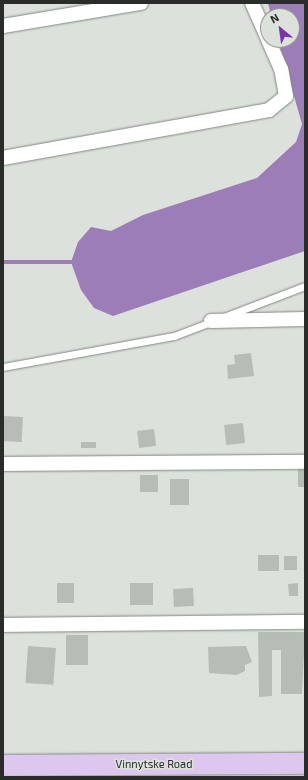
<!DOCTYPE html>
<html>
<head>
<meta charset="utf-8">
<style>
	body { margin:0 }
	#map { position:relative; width:308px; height:780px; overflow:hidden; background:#dce1dc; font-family:"Exo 2",sans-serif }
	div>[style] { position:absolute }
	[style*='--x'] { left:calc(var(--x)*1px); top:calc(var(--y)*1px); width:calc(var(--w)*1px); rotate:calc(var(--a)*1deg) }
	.water>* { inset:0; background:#9d7db7 }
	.stream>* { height:4px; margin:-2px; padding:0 2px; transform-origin:2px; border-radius:2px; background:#9d7db7 }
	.building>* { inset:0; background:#b7bcb7; transform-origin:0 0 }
	.roads { filter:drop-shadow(0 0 1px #828782) drop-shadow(0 0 1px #828782) }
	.service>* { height:7px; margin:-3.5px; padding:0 3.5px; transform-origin:3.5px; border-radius:3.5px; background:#fff }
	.minor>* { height:14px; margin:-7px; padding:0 7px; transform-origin:7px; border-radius:7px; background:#fff }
	.primary>* { height:21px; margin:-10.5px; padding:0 10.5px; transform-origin:10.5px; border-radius:10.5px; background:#dcc7ee }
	span { translate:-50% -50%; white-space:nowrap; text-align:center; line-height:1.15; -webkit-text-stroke:3px #dce1dc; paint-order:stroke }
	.street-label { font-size:11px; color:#2a2c2a }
	.frame { position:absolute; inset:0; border:4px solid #2a2c2a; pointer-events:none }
	.north { position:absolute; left:260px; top:8px; width:40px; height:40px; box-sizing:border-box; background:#dce1dc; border:1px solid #959995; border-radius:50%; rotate:331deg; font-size:11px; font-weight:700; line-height:16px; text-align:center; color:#2a2c2a }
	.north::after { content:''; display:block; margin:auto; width:14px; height:18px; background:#7934a7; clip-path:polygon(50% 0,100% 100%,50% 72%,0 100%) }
</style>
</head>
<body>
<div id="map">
	<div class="water">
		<i style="clip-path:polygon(268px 3px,305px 3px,305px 251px,113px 316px,94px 308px,81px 290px,71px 262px,78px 242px,91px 227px,111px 231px,143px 215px,257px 178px,296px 142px,302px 124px,278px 40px,292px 40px,292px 16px,271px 16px)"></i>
	</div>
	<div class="stream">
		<i style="--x:3;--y:262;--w:68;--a:0"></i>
	</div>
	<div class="building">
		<i style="clip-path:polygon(251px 353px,254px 376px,228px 379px,227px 365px,235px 364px,234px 355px)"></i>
		<i style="left:3px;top:416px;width:20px;height:25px;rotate:3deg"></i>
		<i style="left:243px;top:423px;width:20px;height:19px;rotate:84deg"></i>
		<i style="left:154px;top:429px;width:17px;height:17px;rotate:83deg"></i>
		<i style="left:96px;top:442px;width:6px;height:15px;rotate:90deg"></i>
		<i style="left:298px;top:469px;width:7px;height:18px"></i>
		<i style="left:158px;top:475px;width:17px;height:18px;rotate:90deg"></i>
		<i style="left:170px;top:479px;width:19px;height:26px"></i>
		<i style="left:258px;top:555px;width:21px;height:16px"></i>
		<i style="left:297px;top:556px;width:14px;height:13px;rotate:90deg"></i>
		<i style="left:74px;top:583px;width:20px;height:17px;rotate:90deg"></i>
		<i style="left:130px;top:583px;width:23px;height:22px"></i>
		<i style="clip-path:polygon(298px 583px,298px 596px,289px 596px,288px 584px)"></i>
		<i style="left:193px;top:588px;width:18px;height:20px;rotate:87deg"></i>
		<i style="clip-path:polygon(258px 632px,305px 632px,302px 694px,281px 694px,281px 650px,272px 650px,272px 696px,259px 697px)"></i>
		<i style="left:66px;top:635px;width:22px;height:30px"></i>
		<i style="left:28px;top:646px;width:28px;height:37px;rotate:4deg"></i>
		<i style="clip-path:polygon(246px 646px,252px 662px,245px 665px,245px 671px,237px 675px,209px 673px,208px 647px)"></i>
	</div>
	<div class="roads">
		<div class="service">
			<i style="--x:3;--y:367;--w:174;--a:-10.3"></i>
			<i style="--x:174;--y:336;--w:140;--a:-20.9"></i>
		</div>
		<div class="minor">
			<i style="--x:252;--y:3;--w:39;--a:66"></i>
			<i style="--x:3;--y:26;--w:140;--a:-9.5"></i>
			<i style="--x:3;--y:158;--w:270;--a:-10.2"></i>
			<i style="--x:269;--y:110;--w:22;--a:-39"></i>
			<i style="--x:286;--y:96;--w:27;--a:-100"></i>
			<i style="--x:281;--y:69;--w:32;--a:-114"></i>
			<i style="--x:211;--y:321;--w:94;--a:-1.2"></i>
			<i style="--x:3;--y:464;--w:302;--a:-0.4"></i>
			<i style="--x:3;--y:625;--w:302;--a:-0.6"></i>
		</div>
		<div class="primary">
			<i style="--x:3;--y:765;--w:302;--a:-0.4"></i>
		</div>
	</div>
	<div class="street-label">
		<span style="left:154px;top:764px">Vinnytske Road</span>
	</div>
	<div class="frame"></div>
	<div class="north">N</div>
</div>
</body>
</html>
